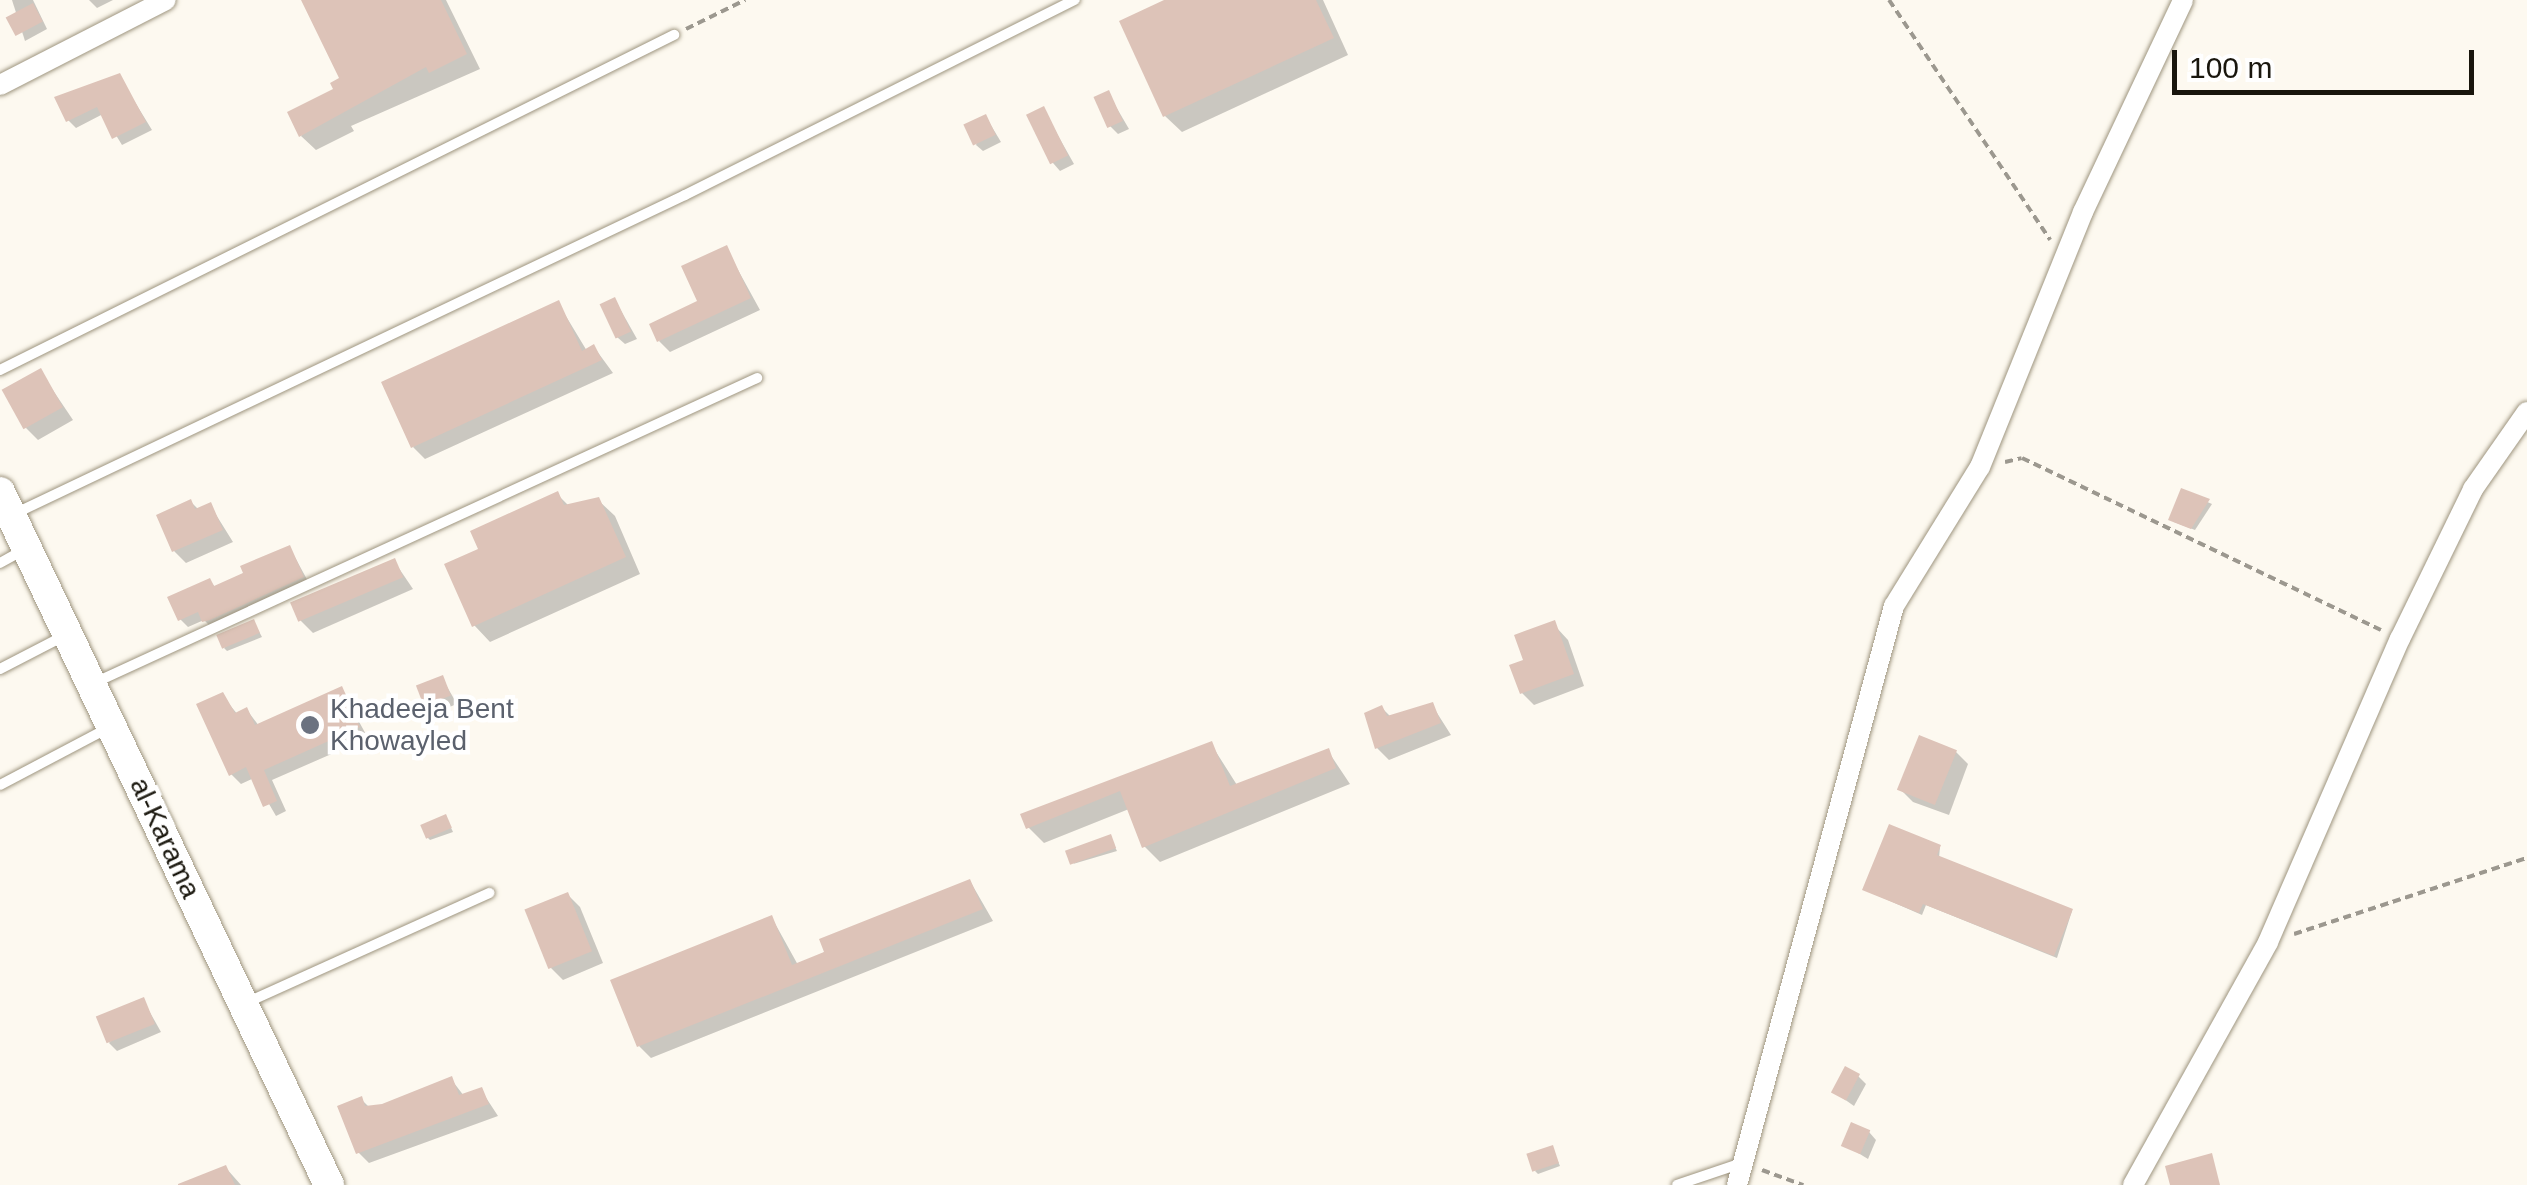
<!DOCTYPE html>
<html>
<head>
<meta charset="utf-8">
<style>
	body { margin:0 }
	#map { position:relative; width:2527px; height:1185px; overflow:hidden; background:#fdf9f0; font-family:Helvetica,sans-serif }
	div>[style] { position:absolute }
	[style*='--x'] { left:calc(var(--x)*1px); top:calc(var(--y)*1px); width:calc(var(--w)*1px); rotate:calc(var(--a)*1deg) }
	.shadow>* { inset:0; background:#0003 }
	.building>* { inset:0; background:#ddc3b8; transform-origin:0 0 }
	.path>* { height:4px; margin-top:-2px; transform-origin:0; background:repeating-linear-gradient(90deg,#9c988f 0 8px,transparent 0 13px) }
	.roads { filter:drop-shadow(0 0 2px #9e957f) drop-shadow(0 0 2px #9e957f) }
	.lane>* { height:10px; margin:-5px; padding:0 5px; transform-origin:5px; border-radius:5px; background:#fff }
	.street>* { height:20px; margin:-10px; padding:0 10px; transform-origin:10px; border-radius:10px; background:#fff }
	.secondary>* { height:30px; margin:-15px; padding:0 15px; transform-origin:15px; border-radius:15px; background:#fff }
	.dots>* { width:28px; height:28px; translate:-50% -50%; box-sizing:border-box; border:5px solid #fff; border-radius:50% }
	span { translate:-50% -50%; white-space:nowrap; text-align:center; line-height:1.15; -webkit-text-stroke:9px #fff; paint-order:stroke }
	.worship-label { font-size:28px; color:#5b616d }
	.left { translate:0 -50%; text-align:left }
	.street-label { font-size:28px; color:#19160d }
	.scale { position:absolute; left:2172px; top:50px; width:302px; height:45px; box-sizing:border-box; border:5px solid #19160d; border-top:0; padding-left:12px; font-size:30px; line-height:35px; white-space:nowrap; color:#19160d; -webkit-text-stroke:8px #fff; paint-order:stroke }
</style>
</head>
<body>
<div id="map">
	<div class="shadow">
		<i style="clip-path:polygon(12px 0,33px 0,47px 29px,25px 41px)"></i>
		<i style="clip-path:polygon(89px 0,113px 0,97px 8px)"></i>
		<i style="clip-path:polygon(304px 0,446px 0,480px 69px,351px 126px,354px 131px,316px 150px,301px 136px,343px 79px)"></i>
		<i style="clip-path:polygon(1170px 0,1323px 0,1348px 55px,1182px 132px,1165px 116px)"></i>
		<i style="clip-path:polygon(119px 76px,152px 130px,122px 145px,103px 114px,76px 128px,68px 120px)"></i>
		<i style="clip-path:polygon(1108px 93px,1129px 129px,1118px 134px,1110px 126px)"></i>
		<i style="clip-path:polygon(1043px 109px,1074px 164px,1060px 171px,1053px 163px)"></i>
		<i style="clip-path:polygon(986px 117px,1001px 142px,983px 151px,976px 145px)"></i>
		<i style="clip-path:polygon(726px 248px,760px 310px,670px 352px,659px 341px,701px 303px)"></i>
		<i style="clip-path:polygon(615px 300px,637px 339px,625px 344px,617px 337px)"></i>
		<i style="clip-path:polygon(558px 303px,587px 351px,594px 347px,613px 373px,425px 459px,413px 447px)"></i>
		<i style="clip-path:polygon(40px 371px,73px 420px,38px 440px,26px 428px)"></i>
		<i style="clip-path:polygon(2182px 491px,2212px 504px,2195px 530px,2174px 522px)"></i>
		<i style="clip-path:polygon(557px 494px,568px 505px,598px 500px,615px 516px,640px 574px,490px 642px,474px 625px)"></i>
		<i style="clip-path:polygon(191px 502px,199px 510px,210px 505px,233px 542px,186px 563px,174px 551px)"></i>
		<i style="clip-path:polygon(290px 548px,310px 585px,212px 628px,204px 620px,188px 627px,180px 619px,210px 581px,216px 588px)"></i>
		<i style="clip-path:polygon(394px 561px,413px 589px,313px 633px,301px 621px,293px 604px)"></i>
		<i style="clip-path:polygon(254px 622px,262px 637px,227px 651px,224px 648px)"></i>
		<i style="clip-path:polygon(1556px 627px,1568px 640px,1584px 686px,1534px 705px,1522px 693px,1526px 661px)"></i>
		<i style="clip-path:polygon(442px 678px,457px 704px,434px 713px,419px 687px)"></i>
		<i style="clip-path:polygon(341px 689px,368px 738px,272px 780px,286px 811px,276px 816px,254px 778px,241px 784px,231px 774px,222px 695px,238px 715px,247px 710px,259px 726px)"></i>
		<i style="clip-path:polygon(1432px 705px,1451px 735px,1389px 760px,1377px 748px,1382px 708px,1391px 717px)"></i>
		<i style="clip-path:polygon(1211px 744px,1237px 785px,1328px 751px,1350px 784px,1160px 862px,1144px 846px,1129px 809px,1044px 843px,1028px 827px)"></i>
		<i style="clip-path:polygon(1956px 752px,1968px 764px,1949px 815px,1913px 802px,1901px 790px)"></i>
		<i style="clip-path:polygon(446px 817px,453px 832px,430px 840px,427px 837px)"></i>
		<i style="clip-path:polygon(1110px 837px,1117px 851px,1073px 864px)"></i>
		<i style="clip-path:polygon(1940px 847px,1939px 858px,2072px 911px,2057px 958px,1926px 905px,1922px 915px,1865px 890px)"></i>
		<i style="clip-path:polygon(970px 881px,993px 921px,651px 1058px,639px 1046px,772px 918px,798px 965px)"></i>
		<i style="clip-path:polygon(568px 895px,580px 907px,603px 963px,563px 980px,551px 968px)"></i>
		<i style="clip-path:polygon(143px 1000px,161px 1032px,117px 1051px,109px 1043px)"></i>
		<i style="clip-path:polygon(1858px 1076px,1866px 1084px,1854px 1106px,1834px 1092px)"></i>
		<i style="clip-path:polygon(451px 1079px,464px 1096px,481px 1090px,498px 1116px,369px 1163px,358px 1152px,361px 1099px,370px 1108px,383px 1106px)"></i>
		<i style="clip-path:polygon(1869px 1132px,1876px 1140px,1868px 1159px,1845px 1145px)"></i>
		<i style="clip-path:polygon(1552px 1148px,1560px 1166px,1538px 1174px,1535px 1171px)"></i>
		<i style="clip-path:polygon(226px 1168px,241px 1185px,183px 1185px)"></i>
	</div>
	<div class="building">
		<i style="clip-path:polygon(301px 0,441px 0,467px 54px,429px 73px,426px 67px,299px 137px,287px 112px,333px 89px,330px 83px,339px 78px)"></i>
		<i style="clip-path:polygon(1164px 0,1316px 0,1334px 38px,1163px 117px,1119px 21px)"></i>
		<i style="left:33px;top:3px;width:21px;height:31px;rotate:62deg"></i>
		<i style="clip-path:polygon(120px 73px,146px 122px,112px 139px,97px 107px,66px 122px,54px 97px)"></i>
		<i style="left:1109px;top:90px;width:34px;height:17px;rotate:66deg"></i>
		<i style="left:1044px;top:106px;width:55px;height:20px;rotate:64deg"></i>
		<i style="left:986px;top:114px;width:23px;height:25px;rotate:65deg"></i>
		<i style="clip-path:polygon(727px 245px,751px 298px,657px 342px,649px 324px,697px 301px,681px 266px)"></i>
		<i style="left:615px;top:297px;width:38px;height:17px;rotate:65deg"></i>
		<i style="clip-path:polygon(559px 300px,582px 351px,594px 344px,602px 360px,411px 448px,381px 382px)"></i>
		<i style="left:41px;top:368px;width:45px;height:45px;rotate:61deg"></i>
		<i style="clip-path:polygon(2181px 488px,2210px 499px,2191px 529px,2168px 520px)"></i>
		<i style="clip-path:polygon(558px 491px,564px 505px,599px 497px,626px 557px,472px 627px,444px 564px,478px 549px,470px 531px)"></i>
		<i style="clip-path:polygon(191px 499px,195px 509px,211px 502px,223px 530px,172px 552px,156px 515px)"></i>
		<i style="clip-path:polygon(290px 545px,304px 577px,210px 620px,202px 622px,198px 612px,178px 621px,167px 597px,210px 578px,214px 586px,243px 573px,240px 566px)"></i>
		<i style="left:395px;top:558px;width:21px;height:114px;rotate:67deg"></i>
		<i style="left:254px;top:619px;width:15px;height:41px;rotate:67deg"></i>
		<i style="clip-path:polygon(1555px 620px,1574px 674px,1520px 694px,1509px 665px,1523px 660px,1514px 635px)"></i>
		<i style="left:443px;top:675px;width:22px;height:29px;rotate:69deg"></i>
		<i style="clip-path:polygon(342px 686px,360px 727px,264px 770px,277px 801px,263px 807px,246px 767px,229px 776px,196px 704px,223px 692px,235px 713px,247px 707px,255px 725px)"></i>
		<i style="clip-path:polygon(1433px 702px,1441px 723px,1375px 749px,1364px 713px,1382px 705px,1387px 716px)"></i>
		<i style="left:1919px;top:735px;width:41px;height:59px;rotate:22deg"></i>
		<i style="clip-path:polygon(1212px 741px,1230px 786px,1329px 748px,1336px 768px,1142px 848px,1120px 791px,1026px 829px,1020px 814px)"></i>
		<i style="left:446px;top:814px;width:15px;height:28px;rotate:67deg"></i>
		<i style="clip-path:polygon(1889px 824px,1941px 845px,1937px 855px,2073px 909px,2054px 956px,1923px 904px,1919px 913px,1862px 890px)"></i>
		<i style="left:1111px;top:834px;width:15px;height:49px;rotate:70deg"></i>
		<i style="clip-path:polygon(970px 879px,983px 909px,637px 1047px,610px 980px,772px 915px,792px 965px,824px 952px,819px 939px)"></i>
		<i style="left:568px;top:892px;width:64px;height:47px;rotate:68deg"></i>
		<i style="left:144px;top:997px;width:29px;height:52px;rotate:68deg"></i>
		<i style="left:1845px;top:1066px;width:17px;height:30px;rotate:28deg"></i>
		<i style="clip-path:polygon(452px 1076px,459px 1095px,482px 1087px,489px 1104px,356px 1154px,337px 1106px,362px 1096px,365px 1106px,382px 1104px)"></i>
		<i style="left:1851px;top:1122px;width:21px;height:26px;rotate:23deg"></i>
		<i style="left:1553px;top:1145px;width:19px;height:28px;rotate:72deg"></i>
		<i style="clip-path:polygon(2212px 1153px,2220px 1185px,2170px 1185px,2165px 1166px)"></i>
		<i style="clip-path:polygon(226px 1165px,235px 1185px,178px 1185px,178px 1184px)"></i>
	</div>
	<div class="path">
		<i style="--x:1889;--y:0;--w:289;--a:56.1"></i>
		<i style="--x:686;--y:29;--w:66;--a:-26.2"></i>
		<i style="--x:2005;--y:462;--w:17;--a:-13"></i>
		<i style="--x:2022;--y:458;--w:398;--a:25.6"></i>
		<i style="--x:2294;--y:934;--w:245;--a:-18.1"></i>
		<i style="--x:1762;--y:1170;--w:44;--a:20.1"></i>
	</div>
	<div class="roads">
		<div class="lane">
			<i style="--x:0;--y:370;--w:753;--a:-26.43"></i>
			<i style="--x:14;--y:514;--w:743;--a:-25.43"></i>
			<i style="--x:685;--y:195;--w:436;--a:-26.6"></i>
			<i style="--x:0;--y:563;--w:26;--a:-29"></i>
			<i style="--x:0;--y:669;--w:74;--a:-27.3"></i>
			<i style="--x:94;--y:683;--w:730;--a:-24.7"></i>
			<i style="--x:0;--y:785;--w:124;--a:-27.8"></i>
			<i style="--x:248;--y:1002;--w:265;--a:-24.3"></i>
			<i style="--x:1677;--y:1185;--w:69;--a:-18.7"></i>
		</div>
		<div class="street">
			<i style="--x:0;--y:85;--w:186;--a:-27.1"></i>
			<i style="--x:1737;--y:1185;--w:600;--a:-74.83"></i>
			<i style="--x:1894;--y:606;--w:163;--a:-58.3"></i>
			<i style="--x:1980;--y:467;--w:275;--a:-68"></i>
			<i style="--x:2083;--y:212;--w:234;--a:-64.7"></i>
			<i style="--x:2133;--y:1185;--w:278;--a:-60.9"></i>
			<i style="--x:2268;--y:942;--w:331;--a:-66.5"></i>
			<i style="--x:2400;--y:639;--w:167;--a:-64"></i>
			<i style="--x:2473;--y:489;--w:94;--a:-55"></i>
		</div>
		<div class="secondary">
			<i style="--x:0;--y:492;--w:767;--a:64.6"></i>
		</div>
	</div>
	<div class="dots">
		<i style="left:310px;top:725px;background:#6b7280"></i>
	</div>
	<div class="worship-label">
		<span class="left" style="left:330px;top:725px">Khadeeja Bent<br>Khowayled</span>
	</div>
	<div class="street-label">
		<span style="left:165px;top:838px;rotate:65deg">al-Karama</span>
	</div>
	<div class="scale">100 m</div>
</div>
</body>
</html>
